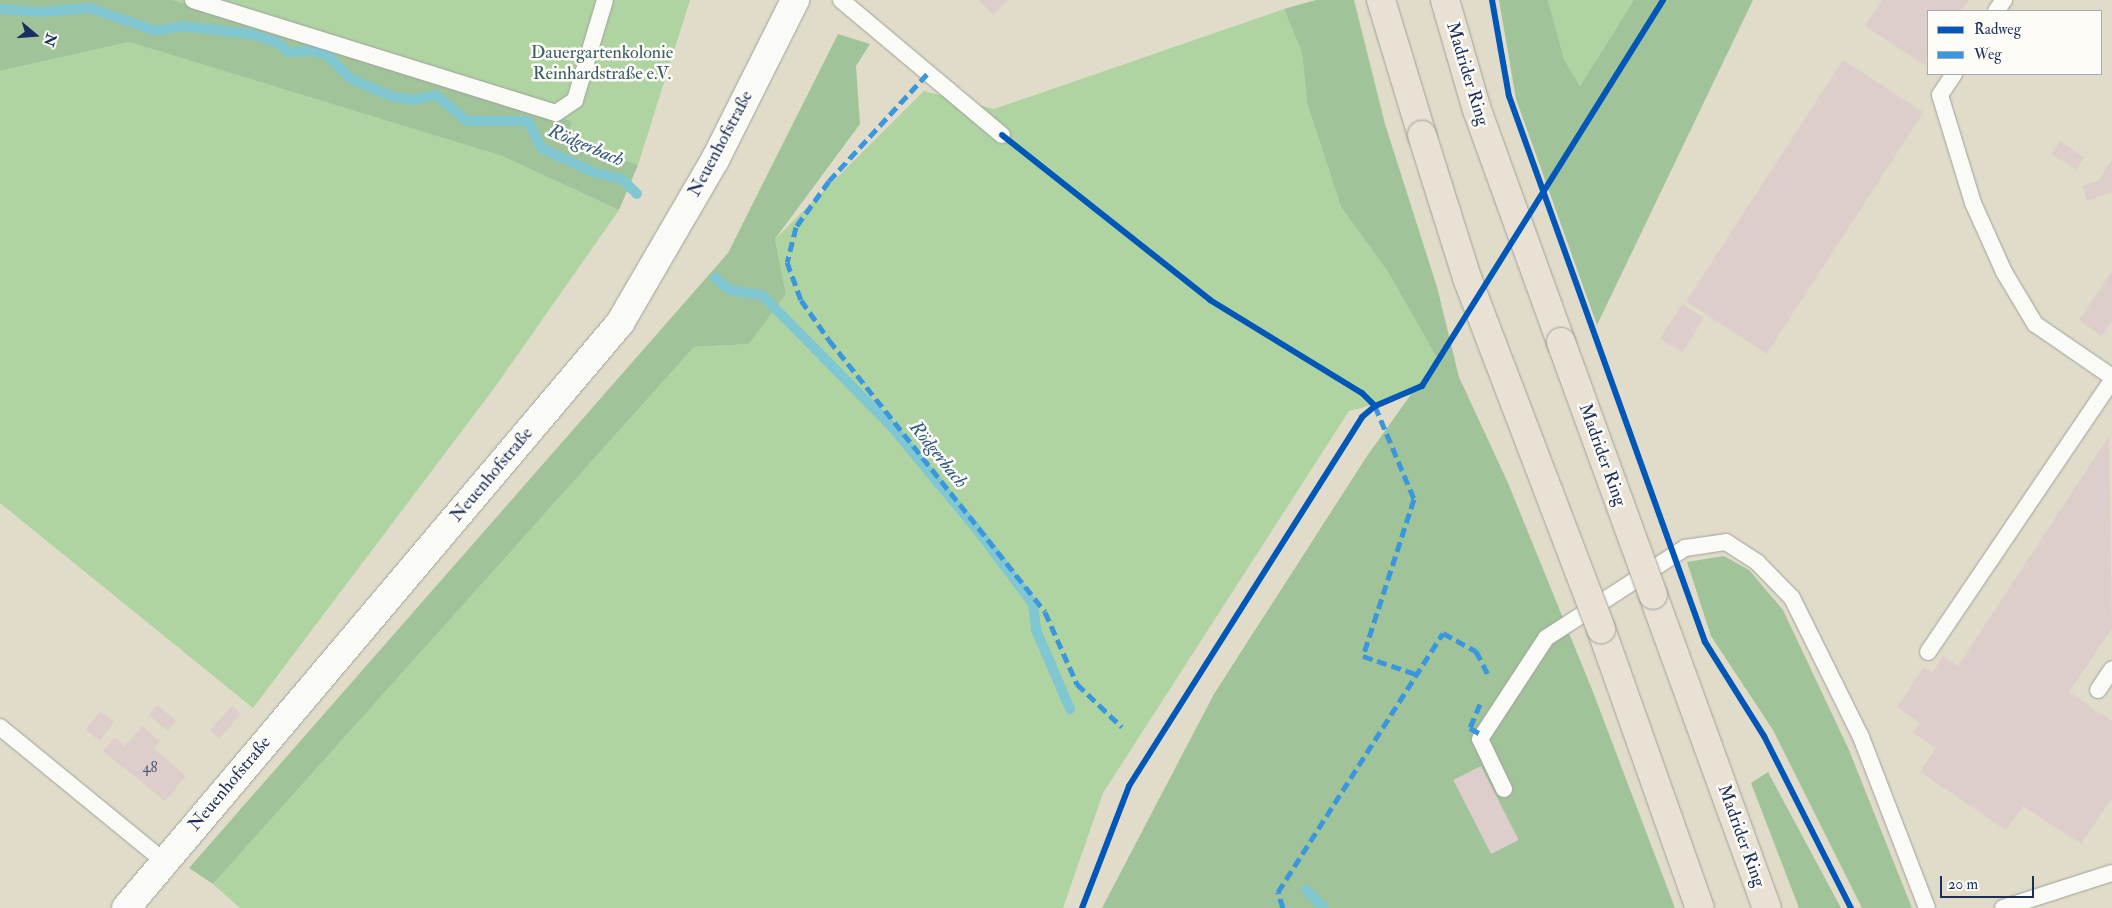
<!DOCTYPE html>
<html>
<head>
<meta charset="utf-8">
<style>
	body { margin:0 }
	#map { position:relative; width:2112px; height:908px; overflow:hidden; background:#e0dcc9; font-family:"IM FELL Double Pica",serif }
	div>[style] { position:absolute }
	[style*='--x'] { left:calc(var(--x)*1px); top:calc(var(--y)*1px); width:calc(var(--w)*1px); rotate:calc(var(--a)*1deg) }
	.green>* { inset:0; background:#b0d3a2 }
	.forest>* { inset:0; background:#a1c399 }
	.stream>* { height:10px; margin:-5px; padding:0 5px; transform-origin:5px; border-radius:5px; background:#80c7d1 }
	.building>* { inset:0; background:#ddcecb; transform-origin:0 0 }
	.roads { filter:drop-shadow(0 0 1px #a0a19c) drop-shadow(0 0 1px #a0a19c) }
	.service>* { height:16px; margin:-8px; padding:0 8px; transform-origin:8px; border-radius:8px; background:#fafaf7 }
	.tertiary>* { height:28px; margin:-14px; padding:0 14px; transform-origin:14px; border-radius:14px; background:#fafaf7 }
	.primary>* { height:28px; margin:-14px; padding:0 14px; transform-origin:14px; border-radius:14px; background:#e8e1d4 }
	.bridges { filter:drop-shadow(0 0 1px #a0a19c) drop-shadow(0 0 1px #a0a19c) }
	.primary-bridge>* { height:28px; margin:-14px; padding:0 14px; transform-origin:14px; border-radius:14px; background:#e8e1d4 }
	.quiet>* { height:5px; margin-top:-2.5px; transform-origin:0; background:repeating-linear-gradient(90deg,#3a97de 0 10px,transparent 0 15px) }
	.cycleway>* { height:6px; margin:-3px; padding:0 3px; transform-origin:3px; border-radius:3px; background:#0057b8 }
	span { translate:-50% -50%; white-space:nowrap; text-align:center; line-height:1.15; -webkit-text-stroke:5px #fdfcf7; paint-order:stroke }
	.number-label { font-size:15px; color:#4c5779 }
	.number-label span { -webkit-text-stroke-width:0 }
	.park-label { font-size:18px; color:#3c5e69 }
	.street-label { font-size:18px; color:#1b2f5e }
	.water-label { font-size:19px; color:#2d5a82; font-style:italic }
	.legend { position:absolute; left:1927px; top:10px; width:175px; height:65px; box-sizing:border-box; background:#fdfcf7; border:1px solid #a3aaba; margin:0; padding:6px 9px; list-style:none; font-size:15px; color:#1b2f5e }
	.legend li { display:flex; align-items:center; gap:10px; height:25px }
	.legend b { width:25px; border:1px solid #a3aaba }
	.north { position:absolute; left:10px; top:10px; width:50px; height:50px; -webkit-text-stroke:4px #fdfcf7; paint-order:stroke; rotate:108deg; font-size:14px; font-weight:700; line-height:20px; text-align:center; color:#1b2f5e }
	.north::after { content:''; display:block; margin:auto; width:18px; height:22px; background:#1b2f5e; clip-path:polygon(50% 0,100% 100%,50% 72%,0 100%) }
	.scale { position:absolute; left:1940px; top:876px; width:94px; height:22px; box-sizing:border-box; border:2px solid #1b2f5e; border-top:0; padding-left:6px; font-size:15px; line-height:18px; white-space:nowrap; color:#1b2f5e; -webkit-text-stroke:4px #fdfcf7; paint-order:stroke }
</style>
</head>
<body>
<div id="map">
	<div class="green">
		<i style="clip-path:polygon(173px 0,690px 0,638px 165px,567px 139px,572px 121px)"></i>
		<i style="clip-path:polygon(1548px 0,1634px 0,1580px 86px,1564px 59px)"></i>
		<i style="clip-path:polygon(1284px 9px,1302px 53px,1307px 103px,1341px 207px,1388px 272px,1437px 358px,1414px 394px,1349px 411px,1103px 793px,1063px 908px,240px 908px,213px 884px,694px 347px,749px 344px,786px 294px,775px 239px,924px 91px,994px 109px)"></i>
		<i style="clip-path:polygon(129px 42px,502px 156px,619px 210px,495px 387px,253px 708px,0 503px,0 71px)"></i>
	</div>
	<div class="forest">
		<i style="clip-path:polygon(0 0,173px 0,572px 121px,567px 139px,638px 165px,619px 210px,502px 156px,129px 42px,0 71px)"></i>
		<i style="clip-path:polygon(1316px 0,1354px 0,1385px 124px,1437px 287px,1459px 377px,1508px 483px,1593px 692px,1675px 908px,1102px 908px,1214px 694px,1367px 456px,1437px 358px,1388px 272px,1341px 207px,1307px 103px,1302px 53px,1284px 9px)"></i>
		<i style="clip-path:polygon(1499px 0,1548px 0,1564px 59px,1580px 86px,1634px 0,1753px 0,1597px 325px,1516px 99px)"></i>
		<i style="clip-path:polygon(838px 34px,870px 44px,856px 66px,860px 124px,775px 239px,786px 294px,749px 344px,694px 347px,213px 884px,189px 868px,728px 253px)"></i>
		<i style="clip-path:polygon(1724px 556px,1749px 570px,1783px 610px,1849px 750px,1912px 908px,1862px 908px,1773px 730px,1711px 636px,1687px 562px)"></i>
		<i style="clip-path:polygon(1768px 772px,1841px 908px,1799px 908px,1751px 783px)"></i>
	</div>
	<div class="stream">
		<i style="--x:0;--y:9;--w:41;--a:4.2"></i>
		<i style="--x:41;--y:12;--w:49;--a:-4.7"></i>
		<i style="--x:90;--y:8;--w:70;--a:19.2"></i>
		<i style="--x:156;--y:31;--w:26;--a:-11"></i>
		<i style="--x:182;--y:26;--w:69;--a:6.6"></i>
		<i style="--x:251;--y:34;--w:28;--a:18"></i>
		<i style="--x:278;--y:43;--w:13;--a:42"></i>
		<i style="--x:288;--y:52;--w:26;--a:-2"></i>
		<i style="--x:314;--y:51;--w:15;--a:20"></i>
		<i style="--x:328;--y:56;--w:31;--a:45"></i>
		<i style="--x:350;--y:78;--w:45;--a:23.7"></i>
		<i style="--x:391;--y:96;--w:21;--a:11"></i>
		<i style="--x:412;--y:100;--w:25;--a:-12"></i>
		<i style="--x:436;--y:95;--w:40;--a:40"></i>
		<i style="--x:467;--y:121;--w:61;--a:0"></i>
		<i style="--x:528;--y:121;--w:30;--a:64"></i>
		<i style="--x:541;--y:148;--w:57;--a:24.8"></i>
		<i style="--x:593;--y:172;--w:30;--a:14"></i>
		<i style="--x:622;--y:179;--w:21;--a:45"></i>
		<i style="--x:715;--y:278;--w:19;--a:39"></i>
		<i style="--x:730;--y:290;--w:32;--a:9"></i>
		<i style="--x:762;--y:295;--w:185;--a:45.4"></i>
		<i style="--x:892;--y:427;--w:131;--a:50.3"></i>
		<i style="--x:976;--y:528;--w:95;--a:53.1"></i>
		<i style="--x:1033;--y:604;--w:26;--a:83"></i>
		<i style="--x:1036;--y:630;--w:86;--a:66.7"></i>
		<i style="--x:1306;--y:890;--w:25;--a:45"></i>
	</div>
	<div class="building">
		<i style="clip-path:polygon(979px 0,1008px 0,993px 15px)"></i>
		<i style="clip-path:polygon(1882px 0,1969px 0,1961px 11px,1928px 11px,1926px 66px,1865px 26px)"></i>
		<i style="left:1843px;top:60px;width:96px;height:288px;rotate:33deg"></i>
		<i style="left:2060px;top:141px;width:29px;height:15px;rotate:34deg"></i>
		<i style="clip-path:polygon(2112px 160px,2112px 192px,2087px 201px,2082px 186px,2098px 181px)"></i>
		<i style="clip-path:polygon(2112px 271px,2112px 321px,2102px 336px,2079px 320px)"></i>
		<i style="left:1682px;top:304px;width:26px;height:41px;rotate:32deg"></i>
		<i style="clip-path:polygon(2109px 436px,2112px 628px,2069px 692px,2112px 721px,2112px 798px,2081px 844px,2023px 806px,2006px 830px,1920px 772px,1936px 748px,1913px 733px,1920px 723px,1897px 707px,1924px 667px,1932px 673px,1943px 656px,1958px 666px)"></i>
		<i style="left:157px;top:705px;width:25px;height:13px;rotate:40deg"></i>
		<i style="left:232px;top:706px;width:12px;height:33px;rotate:42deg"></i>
		<i style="left:100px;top:711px;width:18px;height:24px;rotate:38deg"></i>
		<i style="clip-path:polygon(142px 726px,160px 741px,154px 749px,186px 776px,165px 801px,103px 751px,114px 737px,125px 746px)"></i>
		<i style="left:1481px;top:766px;width:83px;height:31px;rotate:63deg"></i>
	</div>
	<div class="roads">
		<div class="service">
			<i style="--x:193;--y:0;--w:380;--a:17.3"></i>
			<i style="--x:556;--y:113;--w:23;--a:-34"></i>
			<i style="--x:575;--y:100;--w:104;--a:-73.3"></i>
			<i style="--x:841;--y:0;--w:210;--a:40"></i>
			<i style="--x:1996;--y:11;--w:14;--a:-54"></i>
			<i style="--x:1954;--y:74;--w:25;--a:124"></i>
			<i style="--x:1940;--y:95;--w:113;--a:73"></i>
			<i style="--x:1973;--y:203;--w:76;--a:65.8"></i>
			<i style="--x:2004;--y:272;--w:61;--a:59.2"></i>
			<i style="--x:2035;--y:324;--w:93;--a:34.5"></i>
			<i style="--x:1928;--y:652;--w:328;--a:-55.9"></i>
			<i style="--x:2098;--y:690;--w:25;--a:-56"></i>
			<i style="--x:0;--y:727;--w:213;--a:39.3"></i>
			<i style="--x:1504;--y:789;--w:55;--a:-115.6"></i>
			<i style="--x:1480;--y:739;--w:121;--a:-56.8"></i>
			<i style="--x:1546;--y:638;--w:166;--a:-32.9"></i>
			<i style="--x:1685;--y:548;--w:41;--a:-8.3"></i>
			<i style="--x:1726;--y:542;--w:37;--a:33"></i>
			<i style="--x:1757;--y:562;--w:50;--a:45.8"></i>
			<i style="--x:1792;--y:598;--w:155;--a:63.6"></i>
			<i style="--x:1861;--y:737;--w:183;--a:68.9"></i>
			<i style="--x:2003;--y:908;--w:114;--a:-17.8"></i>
		</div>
		<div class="tertiary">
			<i style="--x:126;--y:908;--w:766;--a:-49.82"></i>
			<i style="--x:620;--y:323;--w:189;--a:-59.8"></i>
			<i style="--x:715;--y:160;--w:179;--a:-63.4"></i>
		</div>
		<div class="primary">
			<i style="--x:1381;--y:0;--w:141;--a:73.1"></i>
			<i style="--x:1445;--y:0;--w:115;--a:73.8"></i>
			<i style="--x:1477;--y:110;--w:247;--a:70.1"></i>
			<i style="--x:1653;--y:595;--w:333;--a:70"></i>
			<i style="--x:1601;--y:629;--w:296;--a:70.5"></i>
		</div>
	</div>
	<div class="bridges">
		<div class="primary-bridge">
			<i style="--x:1422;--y:135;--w:150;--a:72.5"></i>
			<i style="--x:1467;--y:278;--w:376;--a:69.1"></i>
			<i style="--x:1561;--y:342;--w:269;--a:70"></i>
		</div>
	</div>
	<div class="quiet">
		<i style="--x:927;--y:74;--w:145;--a:132.5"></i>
		<i style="--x:829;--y:181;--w:57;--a:125.7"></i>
		<i style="--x:796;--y:227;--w:36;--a:104"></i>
		<i style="--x:787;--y:262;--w:40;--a:69.8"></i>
		<i style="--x:801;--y:300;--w:49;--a:55"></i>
		<i style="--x:829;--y:340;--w:347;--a:51.5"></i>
		<i style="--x:1045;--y:612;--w:79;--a:66"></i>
		<i style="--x:1077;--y:684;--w:62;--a:43.7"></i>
		<i style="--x:1375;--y:406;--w:101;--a:67.2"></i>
		<i style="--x:1414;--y:499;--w:165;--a:108"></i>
		<i style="--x:1363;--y:656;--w:56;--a:18.8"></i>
		<i style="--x:1480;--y:704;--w:26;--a:113"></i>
		<i style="--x:1470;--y:728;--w:14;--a:30"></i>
		<i style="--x:1283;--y:908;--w:17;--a:-107"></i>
		<i style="--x:1278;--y:892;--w:307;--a:-57.5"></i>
		<i style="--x:1443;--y:633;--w:38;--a:29"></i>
		<i style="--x:1476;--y:651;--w:28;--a:63"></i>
	</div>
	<div class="cycleway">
		<i style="--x:1492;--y:0;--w:97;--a:80"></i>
		<i style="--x:1509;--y:96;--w:580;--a:70.25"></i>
		<i style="--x:1705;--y:642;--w:111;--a:57.9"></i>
		<i style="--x:1764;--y:736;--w:193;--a:63.2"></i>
		<i style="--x:1002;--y:135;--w:265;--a:38.4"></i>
		<i style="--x:1210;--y:300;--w:178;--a:31.5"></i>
		<i style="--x:1362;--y:393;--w:18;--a:45"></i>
		<i style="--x:1082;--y:908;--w:131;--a:-68.9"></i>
		<i style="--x:1129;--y:786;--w:436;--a:-57.7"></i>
		<i style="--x:1362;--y:417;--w:17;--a:-40"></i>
		<i style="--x:1375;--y:406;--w:51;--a:-23.1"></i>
		<i style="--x:1422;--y:386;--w:455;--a:-58"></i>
	</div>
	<div class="number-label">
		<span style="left:150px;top:768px">48</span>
	</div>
	<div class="park-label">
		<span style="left:602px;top:64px">Dauergartenkolonie<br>Reinhardstraße e.V.</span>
	</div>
	<div class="street-label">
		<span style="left:1467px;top:74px;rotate:73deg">Madrider Ring</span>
		<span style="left:721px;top:144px;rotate:-62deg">Neuenhofstraße</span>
		<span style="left:1602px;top:455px;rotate:70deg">Madrider Ring</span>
		<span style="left:492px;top:475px;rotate:-50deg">Neuenhofstraße</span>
		<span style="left:230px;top:784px;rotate:-50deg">Neuenhofstraße</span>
		<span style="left:1741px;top:836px;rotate:70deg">Madrider Ring</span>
	</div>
	<div class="water-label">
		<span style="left:586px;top:146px;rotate:23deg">Rödgerbach</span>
		<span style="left:938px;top:455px;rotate:51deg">Rödgerbach</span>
	</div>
	<ul class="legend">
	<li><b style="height:6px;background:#0057b8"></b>Radweg</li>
	<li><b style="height:6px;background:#3a97de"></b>Weg</li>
	</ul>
	<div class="north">N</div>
	<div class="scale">20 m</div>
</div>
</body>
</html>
